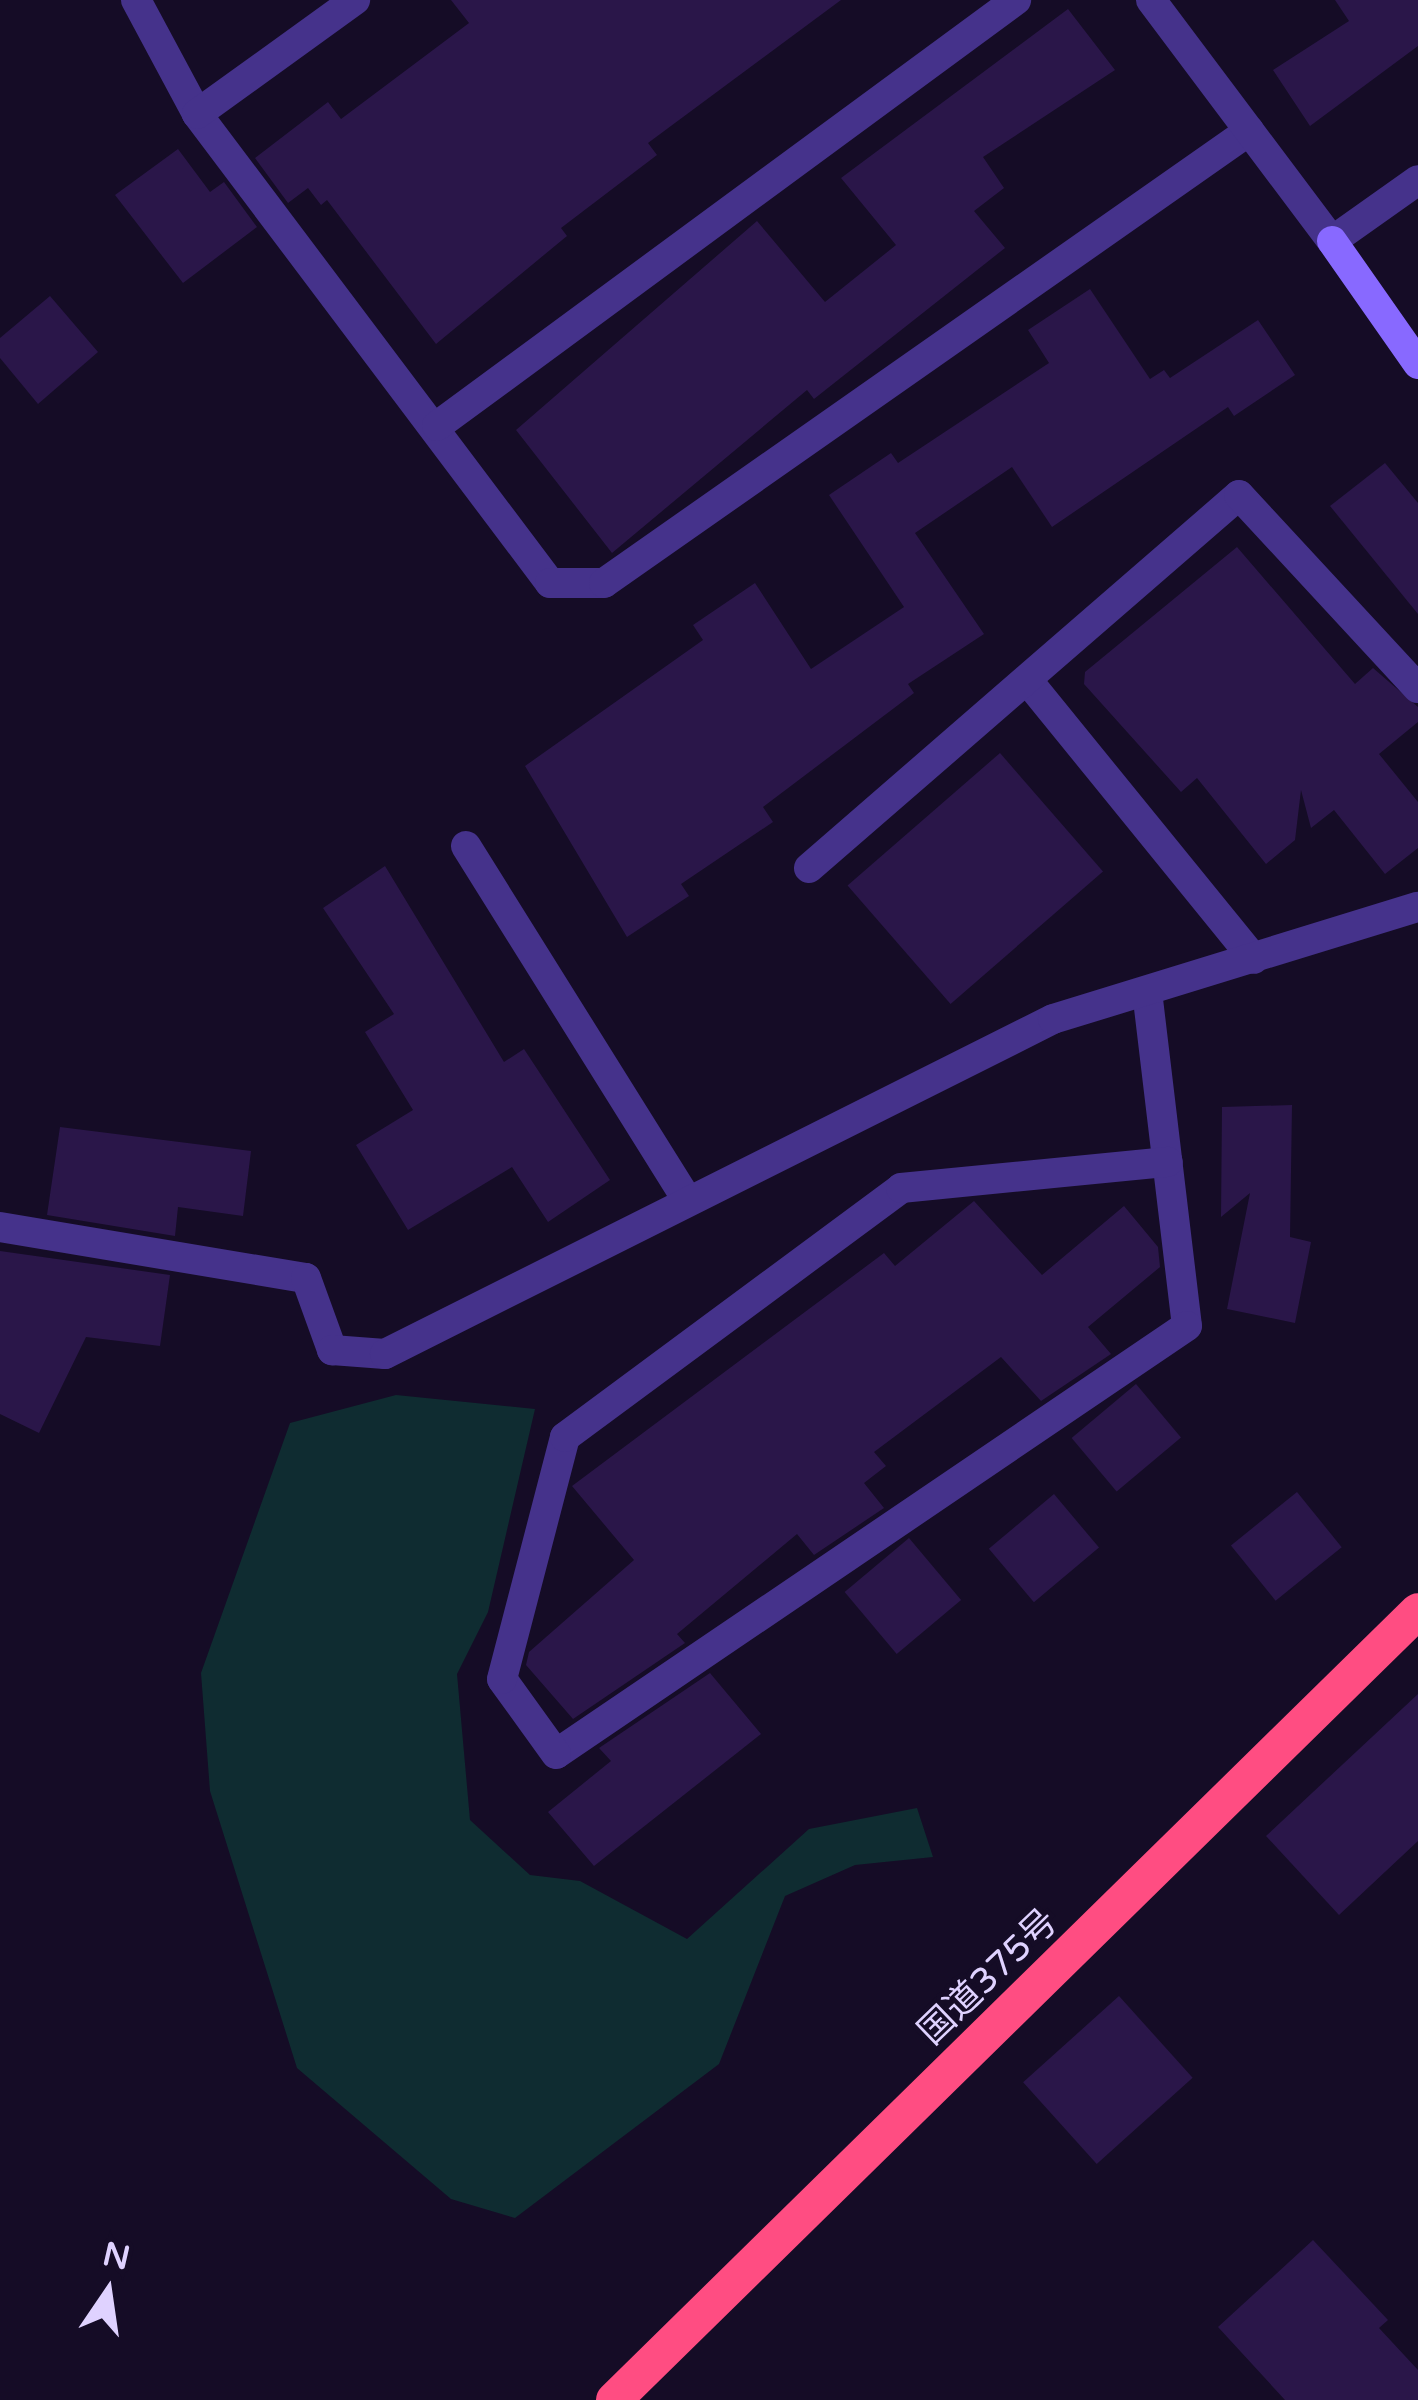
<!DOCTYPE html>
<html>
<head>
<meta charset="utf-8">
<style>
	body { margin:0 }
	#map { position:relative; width:1418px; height:2400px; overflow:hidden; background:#150c26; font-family:"Varela Round","Noto Sans JP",sans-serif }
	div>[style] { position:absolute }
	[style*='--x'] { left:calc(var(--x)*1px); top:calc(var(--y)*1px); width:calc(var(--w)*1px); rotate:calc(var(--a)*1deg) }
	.green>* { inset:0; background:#0f2c31 }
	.building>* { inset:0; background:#2a1649; transform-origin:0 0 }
	.street>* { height:30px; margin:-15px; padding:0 15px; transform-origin:15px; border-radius:15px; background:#45328b }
	.secondary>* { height:30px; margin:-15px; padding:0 15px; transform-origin:15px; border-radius:15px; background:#8869ff }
	.highway>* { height:36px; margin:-18px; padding:0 18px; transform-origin:18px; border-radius:18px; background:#ff4d82 }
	span { translate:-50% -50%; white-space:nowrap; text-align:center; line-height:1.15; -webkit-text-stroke:9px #150c26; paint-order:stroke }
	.street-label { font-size:36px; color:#dfd2ff }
	.north { position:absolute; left:48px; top:2232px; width:120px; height:120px; -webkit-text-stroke:9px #150c26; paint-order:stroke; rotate:13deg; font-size:33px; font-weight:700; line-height:48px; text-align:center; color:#dfd2ff }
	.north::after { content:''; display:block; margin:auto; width:42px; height:54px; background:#dfd2ff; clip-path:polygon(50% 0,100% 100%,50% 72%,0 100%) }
</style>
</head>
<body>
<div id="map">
	<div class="green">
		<i style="clip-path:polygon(396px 1395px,535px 1409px,488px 1612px,457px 1674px,470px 1820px,530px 1875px,580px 1881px,687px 1939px,809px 1829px,917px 1808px,933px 1857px,855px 1865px,785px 1896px,719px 2064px,515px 2218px,451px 2199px,297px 2068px,210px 1791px,201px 1673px,290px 1423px)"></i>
	</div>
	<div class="building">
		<i style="clip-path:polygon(451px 0,841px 0,648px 143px,657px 155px,561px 228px,567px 236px,436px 344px,327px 200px,321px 205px,308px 188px,288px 203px,255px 158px,328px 102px,341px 119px,469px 23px)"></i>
		<i style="clip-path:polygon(1335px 0,1418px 0,1418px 46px,1310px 126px,1273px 70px,1349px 21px)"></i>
		<i style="clip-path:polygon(1068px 9px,1115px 70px,983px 157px,1004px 188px,974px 211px,1005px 248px,814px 399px,807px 390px,612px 553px,516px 430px,757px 221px,825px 302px,896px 245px,841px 178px)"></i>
		<i style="clip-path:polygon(178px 149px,210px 192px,224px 182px,257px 227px,183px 283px,115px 195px)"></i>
		<i style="clip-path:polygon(1090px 289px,1150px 379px,1164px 370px,1170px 378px,1258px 320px,1295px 375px,1234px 416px,1228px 407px,1052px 527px,1012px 467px,915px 533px,984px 634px,908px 684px,914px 693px,763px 807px,773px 822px,681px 884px,689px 896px,627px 937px,525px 766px,703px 640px,693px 625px,755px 583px,811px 669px,904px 607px,829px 495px,891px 453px,898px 463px,1049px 363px,1028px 330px)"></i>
		<i style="clip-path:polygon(50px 296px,98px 352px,38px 404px,0 358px,0 338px)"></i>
		<i style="clip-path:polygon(1385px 463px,1418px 503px,1418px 614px,1330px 506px)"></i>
		<i style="clip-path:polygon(1237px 547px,1355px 684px,1373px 668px,1418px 707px,1418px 722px,1379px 754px,1418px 802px,1418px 848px,1385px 874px,1334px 810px,1311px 828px,1301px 790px,1295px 840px,1266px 864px,1197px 778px,1181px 792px,1084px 684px,1085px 672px)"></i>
		<i style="left:1000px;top:753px;width:157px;height:202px;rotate:49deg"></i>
		<i style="clip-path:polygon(385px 866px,504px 1062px,524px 1049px,610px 1180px,548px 1222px,512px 1167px,408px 1230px,356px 1145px,413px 1110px,365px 1032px,394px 1014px,323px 908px)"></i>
		<i style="clip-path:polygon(1292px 1105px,1290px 1237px,1311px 1242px,1295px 1323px,1227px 1309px,1250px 1193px,1221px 1217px,1222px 1107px)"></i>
		<i style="clip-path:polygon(60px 1127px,251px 1151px,243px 1216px,178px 1207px,175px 1236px,47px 1215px)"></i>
		<i style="clip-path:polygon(974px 1201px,1042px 1275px,1124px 1206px,1158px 1247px,1160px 1267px,1088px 1327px,1111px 1354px,1041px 1401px,1001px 1357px,874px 1452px,886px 1466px,864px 1483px,884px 1508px,814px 1555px,797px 1534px,677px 1634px,685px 1643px,573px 1719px,526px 1665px,529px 1652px,634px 1560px,572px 1486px,884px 1253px,895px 1266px)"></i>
		<i style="clip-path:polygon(0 1251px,170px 1275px,160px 1346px,86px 1337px,39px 1433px,0 1414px)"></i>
		<i style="left:1136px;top:1384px;width:70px;height:84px;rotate:50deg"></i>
		<i style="left:1297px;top:1492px;width:71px;height:85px;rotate:51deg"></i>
		<i style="left:1054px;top:1494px;width:70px;height:85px;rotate:50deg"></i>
		<i style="left:909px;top:1538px;width:81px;height:84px;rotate:50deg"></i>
		<i style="clip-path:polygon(710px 1673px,761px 1734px,594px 1866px,548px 1812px,611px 1761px,599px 1748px)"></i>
		<i style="clip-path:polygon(1418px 1694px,1418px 1841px,1339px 1915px,1266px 1836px)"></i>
		<i style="left:1119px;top:1996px;width:110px;height:129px;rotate:48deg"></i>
		<i style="clip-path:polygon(1313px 2240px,1388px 2320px,1379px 2328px,1418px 2370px,1418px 2400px,1285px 2400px,1218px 2327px)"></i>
	</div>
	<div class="street">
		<i style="--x:136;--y:0;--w:129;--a:61.8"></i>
		<i style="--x:197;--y:114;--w:587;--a:53.03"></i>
		<i style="--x:550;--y:583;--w:54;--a:0"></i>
		<i style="--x:604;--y:583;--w:788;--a:-35.02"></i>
		<i style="--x:1151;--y:0;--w:301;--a:53.1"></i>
		<i style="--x:1332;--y:241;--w:105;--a:-35.3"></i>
		<i style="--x:197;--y:114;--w:195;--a:-35.8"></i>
		<i style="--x:437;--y:426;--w:719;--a:-36.34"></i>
		<i style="--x:1028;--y:681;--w:358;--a:50.9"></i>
		<i style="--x:466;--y:846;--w:416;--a:58"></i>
		<i style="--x:809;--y:868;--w:569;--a:-40.94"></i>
		<i style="--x:1239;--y:495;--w:263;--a:47.2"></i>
		<i style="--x:1147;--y:991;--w:337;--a:83.2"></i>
		<i style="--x:1187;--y:1326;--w:762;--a:145.85"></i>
		<i style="--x:556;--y:1754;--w:92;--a:-125.8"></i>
		<i style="--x:502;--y:1679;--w:250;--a:-75.4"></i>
		<i style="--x:565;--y:1437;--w:418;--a:-36.5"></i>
		<i style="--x:901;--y:1188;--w:268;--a:-5.6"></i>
		<i style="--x:0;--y:1227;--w:310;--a:9.5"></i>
		<i style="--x:306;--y:1278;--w:77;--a:70.1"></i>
		<i style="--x:332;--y:1350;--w:53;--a:4.3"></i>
		<i style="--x:385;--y:1354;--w:747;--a:-26.63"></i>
		<i style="--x:1053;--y:1019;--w:382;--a:-17.1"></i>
	</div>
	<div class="secondary">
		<i style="--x:1332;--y:241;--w:150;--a:55"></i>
	</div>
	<div class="highway">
		<i style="--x:614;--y:2400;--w:1126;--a:-44.46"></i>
	</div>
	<div class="street-label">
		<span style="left:988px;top:1977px;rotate:-44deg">国道375号</span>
	</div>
	<div class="north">N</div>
</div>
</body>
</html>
